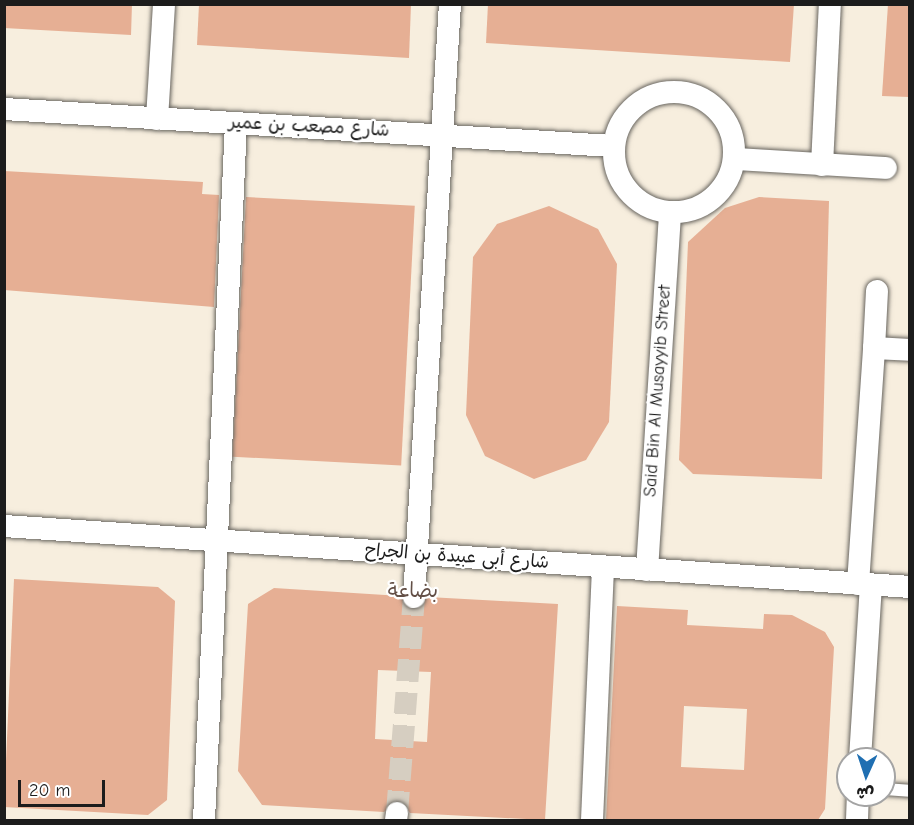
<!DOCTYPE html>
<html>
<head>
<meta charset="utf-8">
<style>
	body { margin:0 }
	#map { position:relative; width:914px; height:825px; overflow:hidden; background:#f7eede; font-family:"Comic Neue","Playpen Sans Arabic",sans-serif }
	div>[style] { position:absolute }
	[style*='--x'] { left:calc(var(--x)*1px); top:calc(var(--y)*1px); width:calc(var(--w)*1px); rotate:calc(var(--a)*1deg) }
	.building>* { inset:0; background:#e6af94; transform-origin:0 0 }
	.street-tunnel>* { height:22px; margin-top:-11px; transform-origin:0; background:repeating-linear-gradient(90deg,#d6cec1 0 22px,transparent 0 33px) }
	.roads { filter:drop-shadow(0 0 2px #696660) drop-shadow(0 0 2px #696660) }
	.lane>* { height:12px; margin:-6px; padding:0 6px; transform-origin:6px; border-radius:6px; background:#fff }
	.street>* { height:22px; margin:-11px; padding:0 11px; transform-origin:11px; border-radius:11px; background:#fff }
	.street>.ring { margin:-11px; padding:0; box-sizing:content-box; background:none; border:22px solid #fff; border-radius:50% }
	span { translate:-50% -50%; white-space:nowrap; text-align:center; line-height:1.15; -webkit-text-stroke:4.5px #fff; paint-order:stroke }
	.street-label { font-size:18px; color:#1c1c1c }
	.neighbourhood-label { font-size:20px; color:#634f46 }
	.frame { position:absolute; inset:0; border:6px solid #1c1c1c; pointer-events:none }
	.north { position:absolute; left:836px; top:747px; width:60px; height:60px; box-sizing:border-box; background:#fff; border:2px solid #a4a4a4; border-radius:50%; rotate:183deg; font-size:16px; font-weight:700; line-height:24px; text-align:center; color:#1c1c1c }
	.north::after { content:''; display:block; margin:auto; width:21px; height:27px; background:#1f6fb2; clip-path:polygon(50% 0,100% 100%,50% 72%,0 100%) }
	.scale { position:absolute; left:18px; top:780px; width:87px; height:27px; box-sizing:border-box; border:3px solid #1c1c1c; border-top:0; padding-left:8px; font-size:18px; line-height:21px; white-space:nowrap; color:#1c1c1c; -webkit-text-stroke:4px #fff; paint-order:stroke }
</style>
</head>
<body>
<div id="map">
	<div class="building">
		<i style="clip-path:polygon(4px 4px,132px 4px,131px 35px,4px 28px)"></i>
		<i style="clip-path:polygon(199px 4px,411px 4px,409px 58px,197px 45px)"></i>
		<i style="clip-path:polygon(488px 4px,794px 4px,790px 62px,486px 43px)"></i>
		<i style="clip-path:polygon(888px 4px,909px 4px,909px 97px,882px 96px)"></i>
		<i style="clip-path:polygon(4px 171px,203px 182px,202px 194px,219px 195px,214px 307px,4px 290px)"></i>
		<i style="left:246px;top:197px;width:169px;height:260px;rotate:3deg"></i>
		<i style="clip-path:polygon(759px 197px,829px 201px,822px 479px,693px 474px,679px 460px,688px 242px,725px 208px)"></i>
		<i style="clip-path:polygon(549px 206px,598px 229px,617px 264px,609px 422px,586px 460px,534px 479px,485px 456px,466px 415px,473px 257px,497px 224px)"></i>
		<i style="clip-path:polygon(14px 579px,158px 587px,175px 601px,167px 800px,148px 815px,4px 807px)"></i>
		<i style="clip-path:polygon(evenodd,274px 588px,401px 596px,414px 610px,428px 597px,558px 604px,545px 820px,410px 813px,398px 800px,384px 812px,262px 805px,238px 771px,248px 604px,274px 588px,378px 670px,431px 672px,427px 742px,375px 739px,378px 670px)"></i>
		<i style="clip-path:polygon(evenodd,617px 606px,688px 610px,687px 625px,763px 629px,764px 614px,792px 615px,825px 632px,834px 647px,825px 809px,818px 820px,606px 820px,617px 606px,684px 706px,747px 709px,744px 770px,681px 767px,684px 706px)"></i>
	</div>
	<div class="street-tunnel">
		<i style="--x:397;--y:813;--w:217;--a:-85.5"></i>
	</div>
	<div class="roads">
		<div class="lane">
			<i style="--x:884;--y:789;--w:26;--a:4"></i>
		</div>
		<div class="street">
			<i class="ring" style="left:614px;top:92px;width:98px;height:98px"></i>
			<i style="--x:4;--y:109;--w:610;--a:3.48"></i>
			<i style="--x:157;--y:119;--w:115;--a:-86.5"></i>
			<i style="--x:735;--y:159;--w:151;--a:3.4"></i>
			<i style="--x:822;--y:165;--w:161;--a:-87.2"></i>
			<i style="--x:877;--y:291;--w:57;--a:93"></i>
			<i style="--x:874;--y:348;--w:36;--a:3"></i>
			<i style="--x:4;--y:526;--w:908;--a:3.85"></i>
			<i style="--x:647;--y:570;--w:358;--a:-86.3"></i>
			<i style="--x:858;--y:584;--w:237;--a:-86.1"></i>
			<i style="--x:414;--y:597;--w:594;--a:-86.53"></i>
			<i style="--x:860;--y:759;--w:174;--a:-86.4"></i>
			<i style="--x:204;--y:820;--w:698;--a:-87.37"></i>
			<i style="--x:396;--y:820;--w:7;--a:-82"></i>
			<i style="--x:592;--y:820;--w:253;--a:-87.5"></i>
			<i style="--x:857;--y:820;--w:25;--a:-88"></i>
		</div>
	</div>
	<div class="street-label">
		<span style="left:309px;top:127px;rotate:3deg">شارع مصعب بن عمير</span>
		<span style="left:658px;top:391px;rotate:-86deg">Said Bin Al Musayyib Street</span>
		<span style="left:457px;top:557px;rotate:4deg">شارع أبى عبيدة بن الجراح</span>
	</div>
	<div class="neighbourhood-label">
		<span style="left:413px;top:590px">بضاعة</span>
	</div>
	<div class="frame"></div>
	<div class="north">ش</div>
	<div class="scale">20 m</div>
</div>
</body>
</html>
